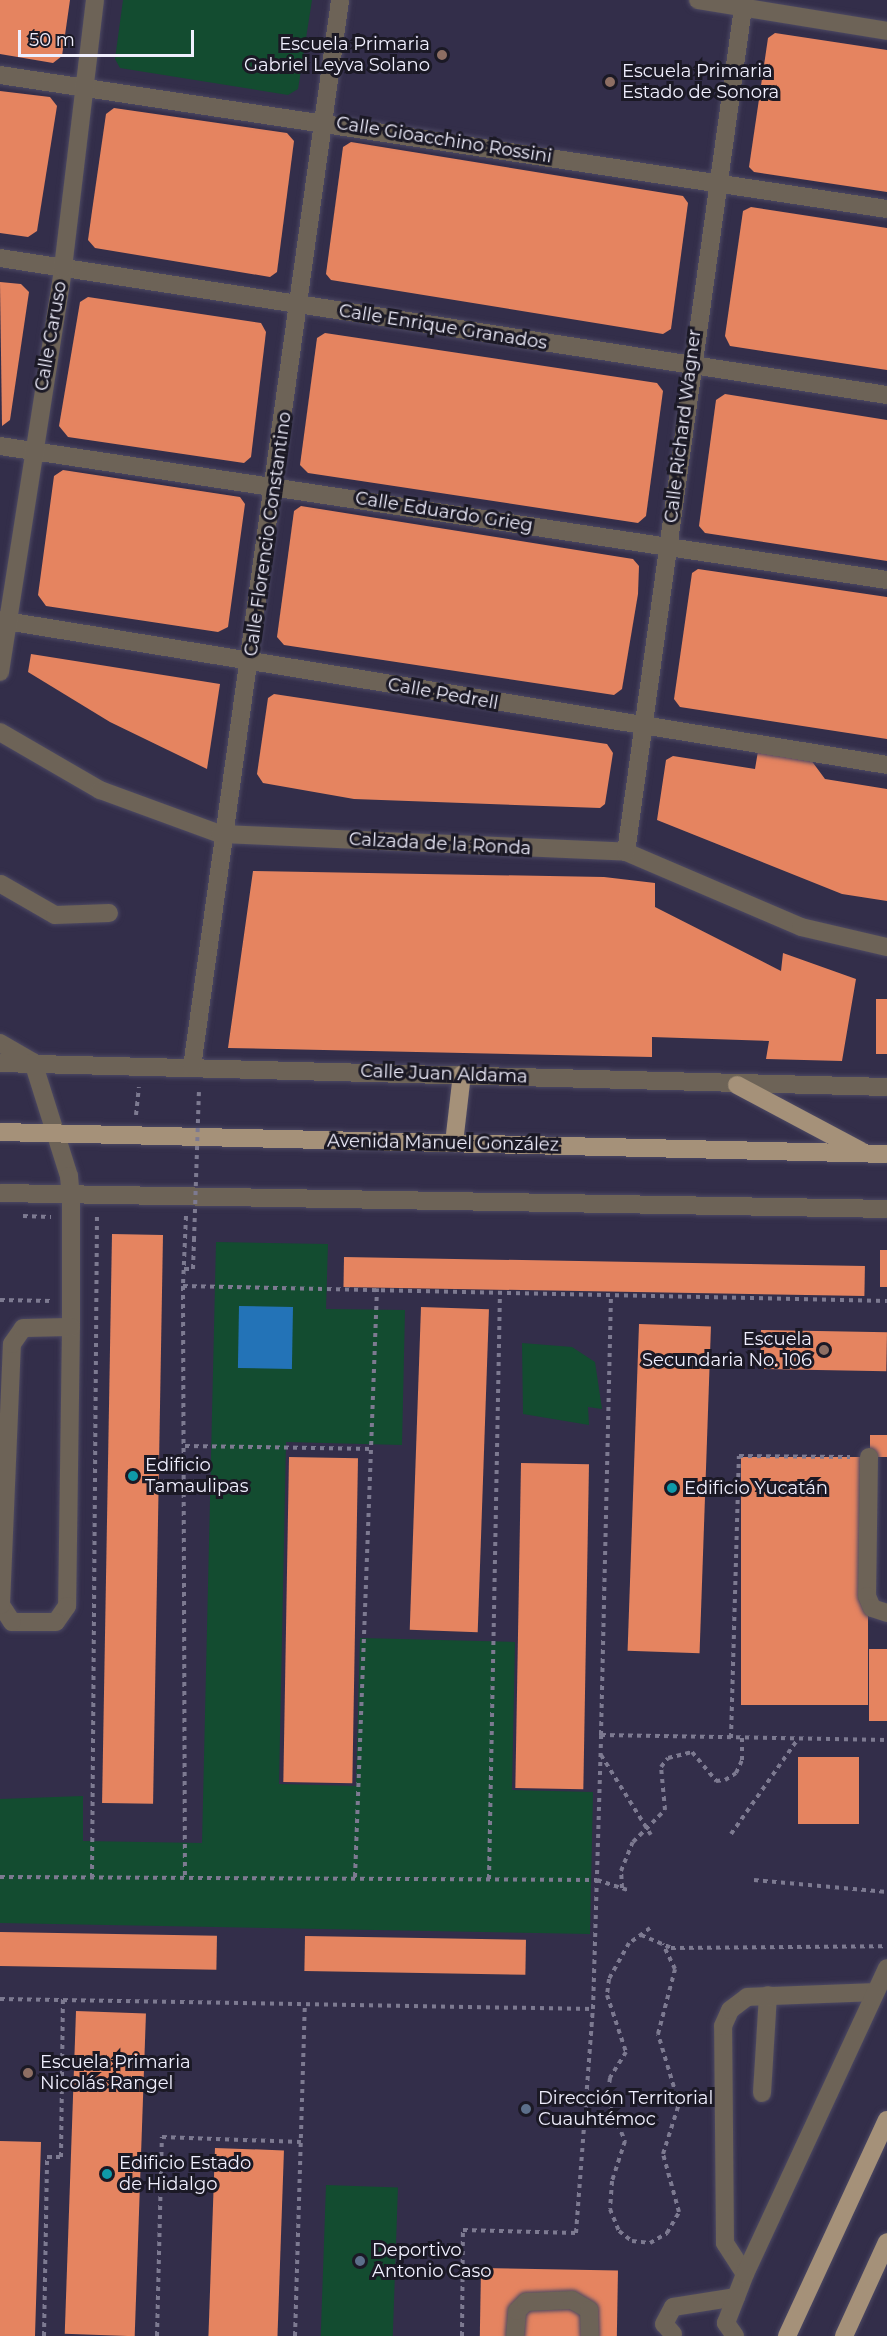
<!DOCTYPE html>
<html>
<head>
<meta charset="utf-8">
<style>
	body { margin:0 }
	#map { position:relative; width:887px; height:2336px; overflow:hidden; background:#332e4a; font-family:Montserrat,sans-serif }
	div>[style] { position:absolute }
	[style*='--x'] { left:calc(var(--x)*1px); top:calc(var(--y)*1px); width:calc(var(--w)*1px); rotate:calc(var(--a)*1deg) }
	.green>* { inset:0; background:#134c30; transform-origin:0 0 }
	.water>* { inset:0; background:#2373b7; transform-origin:0 0 }
	.building>* { inset:0; background:#e58460; transform-origin:0 0 }
	.path>* { height:4px; margin-top:-2px; transform-origin:0; background:repeating-linear-gradient(90deg,#7d7a91 0 4.5px,transparent 0 9px) }
	.roads { filter:drop-shadow(0 0 2px #4d4963) drop-shadow(0 0 2px #4d4963) }
	.minor>* { height:18px; margin:-9px; padding:0 9px; transform-origin:9px; border-radius:9px; background:#6d6357 }
	.major>* { height:18px; margin:-9px; padding:0 9px; transform-origin:9px; border-radius:9px; background:#a59179 }
	.path-bridge>* { height:4px; margin-top:-2px; transform-origin:0; background:repeating-linear-gradient(90deg,#7d7a91 0 4.5px,transparent 0 9px) }
	.dots>* { width:16px; height:16px; translate:-50% -50%; box-sizing:border-box; border:3px solid #1b1925; border-radius:50% }
	span { translate:-50% -50%; white-space:nowrap; text-align:center; line-height:1.15; -webkit-text-stroke:6px #1b1925; paint-order:stroke }
	.poi-label { font-size:18px; color:#f0effe }
	.right { translate:-100% -50%; text-align:right }
	.left { translate:0 -50%; text-align:left }
	.street-label { font-size:18px; color:#f0effe }
	.scale { position:absolute; left:18px; top:30px; width:176px; height:27px; box-sizing:border-box; border:3px solid #f0effe; border-top:0; padding-left:8px; font-size:18px; line-height:21px; white-space:nowrap; color:#f0effe; -webkit-text-stroke:4px #1b1925; paint-order:stroke }
</style>
</head>
<body>
<div id="map">
	<div class="green">
		<i style="clip-path:polygon(123px 0,312px 0,298px 89px,288px 95px,120px 68px,115px 59px)"></i>
		<i style="clip-path:polygon(216px 1242px,328px 1244px,326px 1309px,405px 1310px,402px 1445px,286px 1442px,279px 1784px,356px 1786px,360px 1638px,515px 1642px,512px 1790px,593px 1792px,590px 1934px,0 1923px,0 1799px,83px 1796px,83px 1841px,202px 1843px)"></i>
		<i style="clip-path:polygon(522px 1343px,572px 1347px,595px 1362px,602px 1409px,588px 1407px,589px 1425px,523px 1414px)"></i>
		<i style="left:326px;top:2185px;width:72px;height:151px;rotate:2deg"></i>
	</div>
	<div class="water">
		<i style="left:239px;top:1306px;width:54px;height:62px;rotate:1deg"></i>
	</div>
	<div class="building">
		<i style="clip-path:polygon(0 0,70px 0,62px 56px,53px 63px,0 54px)"></i>
		<i style="clip-path:polygon(775px 33px,887px 50px,887px 192px,754px 172px,749px 167px,768px 38px)"></i>
		<i style="clip-path:polygon(0 91px,50px 97px,57px 106px,37px 231px,28px 237px,0 233px)"></i>
		<i style="clip-path:polygon(114px 108px,287px 133px,294px 141px,277px 272px,270px 277px,95px 248px,88px 240px,92px 211px,106px 114px)"></i>
		<i style="clip-path:polygon(351px 142px,683px 196px,688px 203px,671px 329px,663px 334px,331px 280px,326px 274px,343px 147px)"></i>
		<i style="clip-path:polygon(751px 207px,887px 228px,887px 370px,730px 346px,725px 336px,743px 211px)"></i>
		<i style="clip-path:polygon(0 282px,21px 284px,29px 292px,10px 420px,2px 426px)"></i>
		<i style="clip-path:polygon(88px 297px,261px 323px,266px 332px,251px 457px,244px 463px,68px 437px,59px 426px,80px 302px)"></i>
		<i style="clip-path:polygon(325px 333px,657px 383px,663px 391px,646px 516px,638px 523px,308px 473px,300px 465px,317px 338px)"></i>
		<i style="clip-path:polygon(725px 394px,887px 420px,887px 561px,705px 533px,699px 526px,716px 400px)"></i>
		<i style="clip-path:polygon(63px 470px,240px 497px,245px 504px,228px 627px,218px 632px,46px 606px,38px 595px,41px 573px,54px 476px)"></i>
		<i style="clip-path:polygon(301px 506px,633px 559px,639px 566px,638px 594px,622px 689px,614px 695px,284px 645px,277px 637px,294px 511px)"></i>
		<i style="clip-path:polygon(698px 569px,887px 597px,887px 739px,680px 707px,674px 699px,692px 573px)"></i>
		<i style="clip-path:polygon(31px 654px,220px 684px,207px 769px,110px 722px,28px 672px)"></i>
		<i style="clip-path:polygon(274px 694px,607px 744px,613px 753px,605px 804px,600px 808px,354px 799px,263px 783px,257px 774px,268px 698px)"></i>
		<i style="clip-path:polygon(758px 751px,811px 760px,825px 779px,887px 789px,887px 901px,842px 894px,657px 820px,666px 760px,673px 756px,755px 769px)"></i>
		<i style="clip-path:polygon(253px 871px,604px 877px,655px 883px,655px 907px,781px 971px,783px 953px,856px 979px,842px 1061px,766px 1059px,769px 1041px,652px 1037px,652px 1057px,228px 1048px)"></i>
		<i style="left:876px;top:999px;width:11px;height:55px"></i>
		<i style="left:112px;top:1234px;width:51px;height:569px;rotate:1deg"></i>
		<i style="left:880px;top:1250px;width:7px;height:37px"></i>
		<i style="left:344px;top:1257px;width:521px;height:30px;rotate:1deg"></i>
		<i style="left:421px;top:1307px;width:68px;height:323px;rotate:2deg"></i>
		<i style="left:639px;top:1324px;width:72px;height:327px;rotate:2deg"></i>
		<i style="left:761px;top:1330px;width:126px;height:39px;rotate:1deg"></i>
		<i style="left:870px;top:1435px;width:17px;height:22px"></i>
		<i style="left:289px;top:1457px;width:69px;height:325px;rotate:1deg"></i>
		<i style="left:741px;top:1457px;width:127px;height:248px"></i>
		<i style="left:521px;top:1463px;width:68px;height:325px;rotate:1deg"></i>
		<i style="left:869px;top:1649px;width:18px;height:72px"></i>
		<i style="left:859px;top:1757px;width:67px;height:61px;rotate:90deg"></i>
		<i style="left:0;top:1932px;width:217px;height:34px;rotate:1deg"></i>
		<i style="left:305px;top:1936px;width:221px;height:35px;rotate:1deg"></i>
		<i style="left:76px;top:2011px;width:70px;height:323px;rotate:2deg"></i>
		<i style="clip-path:polygon(0 2141px,41px 2142px,35px 2336px,0 2336px)"></i>
		<i style="left:215px;top:2148px;width:69px;height:188px;rotate:2deg"></i>
		<i style="left:481px;top:2268px;width:137px;height:68px;rotate:1deg"></i>
	</div>
	<div class="path">
		<i style="--x:136;--y:1115;--w:28;--a:-84"></i>
		<i style="--x:23;--y:1216;--w:28;--a:2"></i>
		<i style="--x:186;--y:1216;--w:70;--a:92.5"></i>
		<i style="--x:183;--y:1286;--w:704;--a:1.22"></i>
		<i style="--x:184;--y:1269;--w:9;--a:0"></i>
		<i style="--x:193;--y:1269;--w:29;--a:-88"></i>
		<i style="--x:183;--y:1286;--w:592;--a:89.81"></i>
		<i style="--x:0;--y:1300;--w:52;--a:1.1"></i>
		<i style="--x:185;--y:1446;--w:189;--a:0.9"></i>
		<i style="--x:601;--y:1735;--w:441;--a:-88.7"></i>
		<i style="--x:731;--y:1738;--w:282;--a:-88.4"></i>
		<i style="--x:739;--y:1456;--w:111;--a:0.5"></i>
		<i style="--x:601;--y:1755;--w:94;--a:58"></i>
		<i style="--x:731;--y:1834;--w:116;--a:-54.8"></i>
		<i style="--x:0;--y:1877;--w:597;--a:0.29"></i>
		<i style="--x:597;--y:1880;--w:35;--a:18"></i>
		<i style="--x:355;--y:1877;--w:589;--a:-87.86"></i>
		<i style="--x:92;--y:1878;--w:665;--a:-89.57"></i>
		<i style="--x:489;--y:1879;--w:588;--a:-88.93"></i>
		<i style="--x:754;--y:1880;--w:134;--a:5.2"></i>
		<i style="--x:622;--y:1888;--w:17;--a:-93"></i>
		<i style="--x:621;--y:1871;--w:31;--a:-68"></i>
		<i style="--x:633;--y:1842;--w:45;--a:-45"></i>
		<i style="--x:665;--y:1810;--w:43;--a:-95.3"></i>
		<i style="--x:661;--y:1767;--w:11;--a:-52"></i>
		<i style="--x:668;--y:1758;--w:25;--a:-14"></i>
		<i style="--x:692;--y:1752;--w:38;--a:50"></i>
		<i style="--x:716;--y:1781;--w:9;--a:-6"></i>
		<i style="--x:725;--y:1780;--w:13;--a:-32"></i>
		<i style="--x:736;--y:1773;--w:14;--a:-65"></i>
		<i style="--x:742;--y:1760;--w:22;--a:-90"></i>
		<i style="--x:650;--y:1928;--w:26;--a:144"></i>
		<i style="--x:629;--y:1943;--w:41;--a:119.1"></i>
		<i style="--x:609;--y:1979;--w:16;--a:97"></i>
		<i style="--x:607;--y:1995;--w:60;--a:71.6"></i>
		<i style="--x:626;--y:2052;--w:31;--a:122"></i>
		<i style="--x:610;--y:2078;--w:21;--a:98"></i>
		<i style="--x:607;--y:2099;--w:46;--a:66.8"></i>
		<i style="--x:625;--y:2141;--w:42;--a:108"></i>
		<i style="--x:612;--y:2181;--w:28;--a:94"></i>
		<i style="--x:610;--y:2209;--w:24;--a:68"></i>
		<i style="--x:619;--y:2231;--w:16;--a:38"></i>
		<i style="--x:632;--y:2241;--w:18;--a:6"></i>
		<i style="--x:650;--y:2243;--w:20;--a:-30"></i>
		<i style="--x:667;--y:2233;--w:24;--a:-60"></i>
		<i style="--x:679;--y:2212;--w:60;--a:-105.4"></i>
		<i style="--x:663;--y:2154;--w:52;--a:-72.3"></i>
		<i style="--x:679;--y:2104;--w:73;--a:-106.7"></i>
		<i style="--x:658;--y:2034;--w:67;--a:-75.3"></i>
		<i style="--x:675;--y:1969;--w:28;--a:-116"></i>
		<i style="--x:641;--y:1935;--w:33;--a:23"></i>
		<i style="--x:671;--y:1948;--w:212;--a:-0.5"></i>
		<i style="--x:0;--y:1999;--w:593;--a:0.97"></i>
		<i style="--x:44;--y:2336;--w:179;--a:-89"></i>
		<i style="--x:47;--y:2157;--w:14;--a:0"></i>
		<i style="--x:61;--y:2157;--w:159;--a:-89.3"></i>
		<i style="--x:157;--y:2336;--w:199;--a:-88.6"></i>
		<i style="--x:162;--y:2137;--w:139;--a:2.1"></i>
		<i style="--x:295;--y:2336;--w:332;--a:-88.3"></i>
		<i style="--x:462;--y:2336;--w:106;--a:-89.5"></i>
		<i style="--x:463;--y:2230;--w:113;--a:1.5"></i>
		<i style="--x:576;--y:2233;--w:225;--a:-85.7"></i>
		<i style="--x:593;--y:2009;--w:274;--a:-88.3"></i>
		<i style="--x:601;--y:1735;--w:286;--a:1"></i>
	</div>
	<div class="roads">
		<div class="minor">
			<i style="--x:698;--y:0;--w:192;--a:9.3"></i>
			<i style="--x:0;--y:75;--w:897;--a:8.59"></i>
			<i style="--x:0;--y:258;--w:898;--a:8.78"></i>
			<i style="--x:0;--y:446;--w:897;--a:8.59"></i>
			<i style="--x:0;--y:620;--w:899;--a:9.28"></i>
			<i style="--x:0;--y:672;--w:409;--a:-81.1"></i>
			<i style="--x:63;--y:268;--w:270;--a:-83.2"></i>
			<i style="--x:0;--y:732;--w:116;--a:30.1"></i>
			<i style="--x:100;--y:790;--w:128;--a:20.1"></i>
			<i style="--x:220;--y:834;--w:406;--a:2.5"></i>
			<i style="--x:626;--y:852;--w:190;--a:23.2"></i>
			<i style="--x:801;--y:927;--w:88;--a:13.1"></i>
			<i style="--x:626;--y:852;--w:860;--a:-82.11"></i>
			<i style="--x:1;--y:884;--w:62;--a:29.9"></i>
			<i style="--x:55;--y:915;--w:54;--a:-2.1"></i>
			<i style="--x:0;--y:1043;--w:38;--a:30"></i>
			<i style="--x:33;--y:1062;--w:120;--a:72.5"></i>
			<i style="--x:69;--y:1176;--w:24;--a:85"></i>
			<i style="--x:71;--y:1200;--w:127;--a:90"></i>
			<i style="--x:71;--y:1327;--w:279;--a:90.8"></i>
			<i style="--x:67;--y:1606;--w:19;--a:125"></i>
			<i style="--x:56;--y:1622;--w:44;--a:180"></i>
			<i style="--x:12;--y:1622;--w:20;--a:-123"></i>
			<i style="--x:1;--y:1605;--w:261;--a:-87.6"></i>
			<i style="--x:12;--y:1344;--w:19;--a:-55"></i>
			<i style="--x:23;--y:1328;--w:48;--a:-1.2"></i>
			<i style="--x:0;--y:1063;--w:887;--a:1.55"></i>
			<i style="--x:192;--y:1067;--w:1077;--a:-82.1"></i>
			<i style="--x:0;--y:1193;--w:887;--a:1.03"></i>
			<i style="--x:869;--y:1457;--w:139;--a:90.8"></i>
			<i style="--x:867;--y:1596;--w:13;--a:67"></i>
			<i style="--x:872;--y:1608;--w:16;--a:18"></i>
			<i style="--x:762;--y:2093;--w:98;--a:-86.5"></i>
			<i style="--x:745;--y:2274;--w:37;--a:-123"></i>
			<i style="--x:725;--y:2243;--w:217;--a:-90.5"></i>
			<i style="--x:723;--y:2026;--w:17;--a:-66"></i>
			<i style="--x:730;--y:2010;--w:21;--a:-37"></i>
			<i style="--x:747;--y:1997;--w:128;--a:-2.2"></i>
			<i style="--x:673;--y:2334;--w:13;--a:-132"></i>
			<i style="--x:664;--y:2324;--w:19;--a:-62"></i>
			<i style="--x:673;--y:2307;--w:64;--a:-9"></i>
			<i style="--x:515;--y:2336;--w:25;--a:-85"></i>
			<i style="--x:517;--y:2311;--w:13;--a:-45"></i>
			<i style="--x:526;--y:2302;--w:46;--a:-2.5"></i>
			<i style="--x:572;--y:2300;--w:20;--a:30"></i>
			<i style="--x:589;--y:2310;--w:26;--a:88"></i>
			<i style="--x:735;--y:2336;--w:16;--a:-125"></i>
			<i style="--x:726;--y:2323;--w:53;--a:-68.8"></i>
			<i style="--x:745;--y:2274;--w:337;--a:-65.1"></i>
		</div>
		<div class="major">
			<i style="--x:737;--y:1085;--w:140;--a:28"></i>
			<i style="--x:0;--y:1132;--w:887;--a:1.42"></i>
			<i style="--x:454;--y:1143;--w:69;--a:-83.4"></i>
			<i style="--x:787;--y:2336;--w:238;--a:-65.2"></i>
			<i style="--x:844;--y:2336;--w:103;--a:-65.4"></i>
		</div>
	</div>
	<div class="path-bridge">
		<i style="--x:194;--y:1240;--w:152;--a:-88.1"></i>
	</div>
	<div class="dots">
		<i style="left:442px;top:55px;background:#8d6e63"></i>
		<i style="left:610px;top:82px;background:#8d6e63"></i>
		<i style="left:824px;top:1350px;background:#8d6e63"></i>
		<i style="left:133px;top:1476px;background:#0f9aa8"></i>
		<i style="left:672px;top:1488px;background:#0f9aa8"></i>
		<i style="left:28px;top:2073px;background:#8d6e63"></i>
		<i style="left:526px;top:2109px;background:#5c6f8a"></i>
		<i style="left:107px;top:2174px;background:#0f9aa8"></i>
		<i style="left:360px;top:2261px;background:#5c6f8a"></i>
	</div>
	<div class="poi-label">
		<span class="right" style="left:430px;top:55px">Escuela Primaria<br>Gabriel Leyva Solano</span>
		<span class="left" style="left:622px;top:82px">Escuela Primaria<br>Estado de Sonora</span>
		<span class="right" style="left:812px;top:1350px">Escuela<br>Secundaria No. 106</span>
		<span class="left" style="left:145px;top:1476px">Edificio<br>Tamaulipas</span>
		<span class="left" style="left:684px;top:1488px">Edificio Yucatán</span>
		<span class="left" style="left:40px;top:2073px">Escuela Primaria<br>Nicolás Rangel</span>
		<span class="left" style="left:538px;top:2109px">Dirección Territorial<br>Cuauhtémoc</span>
		<span class="left" style="left:119px;top:2174px">Edificio Estado<br>de Hidalgo</span>
		<span class="left" style="left:372px;top:2261px">Deportivo<br>Antonio Caso</span>
	</div>
	<div class="street-label">
		<span style="left:444px;top:140px;rotate:9deg">Calle Gioacchino Rossini</span>
		<span style="left:443px;top:327px;rotate:9deg">Calle Enrique Granados</span>
		<span style="left:51px;top:336px;rotate:-80deg">Calle Caruso</span>
		<span style="left:683px;top:426px;rotate:-83deg">Calle Richard Wagner</span>
		<span style="left:444px;top:512px;rotate:9deg">Calle Eduardo Grieg</span>
		<span style="left:268px;top:534px;rotate:-82deg">Calle Florencio Constantino</span>
		<span style="left:443px;top:694px;rotate:10deg">Calle Pedrell</span>
		<span style="left:440px;top:844px;rotate:3deg">Calzada de la Ronda</span>
		<span style="left:444px;top:1074px;rotate:2deg">Calle Juan Aldama</span>
		<span style="left:443px;top:1143px;rotate:1deg">Avenida Manuel González</span>
	</div>
	<div class="scale">50 m</div>
</div>
</body>
</html>
